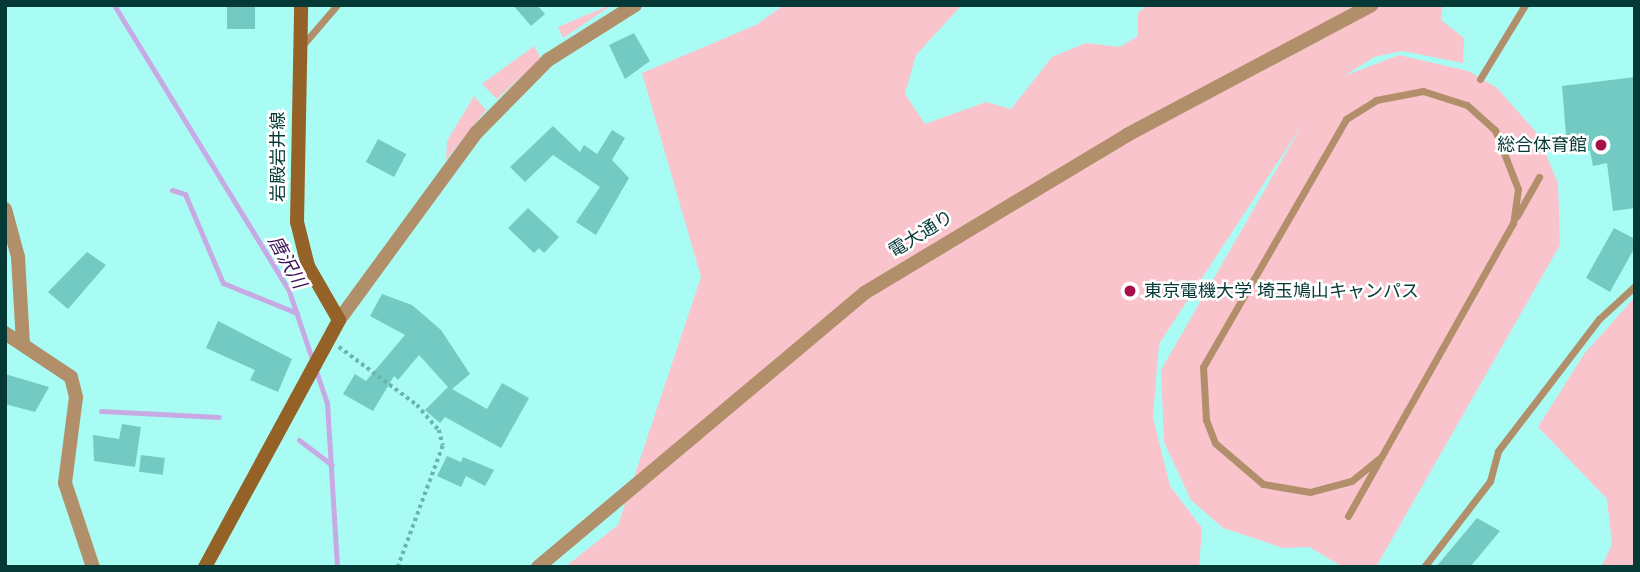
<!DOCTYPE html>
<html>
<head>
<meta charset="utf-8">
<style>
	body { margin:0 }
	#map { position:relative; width:1640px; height:572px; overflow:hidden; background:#a9fcf4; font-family:Quicksand,"Noto Sans JP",sans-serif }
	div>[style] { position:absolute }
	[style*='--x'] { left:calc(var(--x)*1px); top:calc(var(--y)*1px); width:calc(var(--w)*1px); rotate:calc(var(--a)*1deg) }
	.green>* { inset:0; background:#fac4cc }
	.stream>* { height:5px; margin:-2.5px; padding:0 2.5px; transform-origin:2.5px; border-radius:2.5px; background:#c7aae3 }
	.building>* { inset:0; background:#72cac2; transform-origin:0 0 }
	.path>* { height:3.5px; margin-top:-1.75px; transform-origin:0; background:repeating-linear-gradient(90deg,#6cb4ad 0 3.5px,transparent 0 7px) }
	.service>* { height:7px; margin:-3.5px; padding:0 3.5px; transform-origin:3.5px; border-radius:3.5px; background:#b28f6b }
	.minor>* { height:14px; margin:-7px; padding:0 7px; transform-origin:7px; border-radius:7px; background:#b28f6b }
	.tertiary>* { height:14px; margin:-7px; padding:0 7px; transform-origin:7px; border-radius:7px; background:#b28f6b }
	.secondary>* { height:14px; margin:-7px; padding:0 7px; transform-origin:7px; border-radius:7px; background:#946226 }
	.dots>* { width:19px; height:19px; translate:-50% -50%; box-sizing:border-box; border:4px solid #fff; border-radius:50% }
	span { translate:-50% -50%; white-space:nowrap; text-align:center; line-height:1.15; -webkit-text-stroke:5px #fff; paint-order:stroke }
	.poi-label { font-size:18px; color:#053936 }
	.right { translate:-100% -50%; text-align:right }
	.left { translate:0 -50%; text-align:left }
	.street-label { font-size:18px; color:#053936 }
	.water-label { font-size:19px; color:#3c1457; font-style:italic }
	.frame { position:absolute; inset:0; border:7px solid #053936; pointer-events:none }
</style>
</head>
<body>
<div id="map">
	<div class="green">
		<i style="clip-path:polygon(610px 5px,612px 5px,563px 38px,558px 27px)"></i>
		<i style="clip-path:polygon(784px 5px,962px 5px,916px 55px,905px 94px,925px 124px,986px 102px,1011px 109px,1052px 57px,1086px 43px,1120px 47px,1138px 36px,1138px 13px,1147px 5px,1443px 5px,1441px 20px,1464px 38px,1463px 63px,1402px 51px,1374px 57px,1344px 76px,1399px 55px,1468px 71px,1496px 87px,1537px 133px,1558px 183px,1560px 245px,1376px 567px,1343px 567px,1309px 547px,1283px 548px,1223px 528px,1191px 500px,1164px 442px,1161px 370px,1302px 125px,1159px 344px,1153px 417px,1170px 486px,1202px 528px,1199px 567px,565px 567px,618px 525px,701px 277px,642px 73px,756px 25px)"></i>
		<i style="clip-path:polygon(534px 46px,541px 59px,497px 99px,482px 84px)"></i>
		<i style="clip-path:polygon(474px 96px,486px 110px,446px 160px,447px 141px)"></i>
		<i style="clip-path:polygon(1635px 297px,1635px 567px,1601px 567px,1612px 545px,1607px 499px,1538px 427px,1584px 354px)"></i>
	</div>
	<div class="stream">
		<i style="--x:114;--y:5;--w:335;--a:58.5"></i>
		<i style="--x:289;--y:291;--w:118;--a:71.3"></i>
		<i style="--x:327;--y:403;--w:164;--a:86.5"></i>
		<i style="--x:172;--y:190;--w:14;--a:17"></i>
		<i style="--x:185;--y:194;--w:97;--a:66.9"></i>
		<i style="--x:223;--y:283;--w:80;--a:22.1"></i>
		<i style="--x:101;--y:411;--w:118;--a:2.9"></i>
		<i style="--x:299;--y:440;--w:41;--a:37.1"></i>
	</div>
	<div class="building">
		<i style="left:227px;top:5px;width:28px;height:24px"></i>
		<i style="clip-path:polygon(513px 5px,537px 5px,545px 14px,531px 26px)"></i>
		<i style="clip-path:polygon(634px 33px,650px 61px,625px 79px,609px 45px)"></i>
		<i style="clip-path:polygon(1635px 77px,1635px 208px,1613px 211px,1607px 163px,1593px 166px,1590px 151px,1567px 147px,1562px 86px)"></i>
		<i style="clip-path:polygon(553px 126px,580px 152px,584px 145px,597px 154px,612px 130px,625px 138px,612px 160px,629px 178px,596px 235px,576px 222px,600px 187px,553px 155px,525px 182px,510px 167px)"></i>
		<i style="left:378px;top:139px;width:32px;height:26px;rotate:28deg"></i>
		<i style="clip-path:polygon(528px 208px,559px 237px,544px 253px,539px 248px,534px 253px,508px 228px)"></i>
		<i style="clip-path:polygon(1614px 228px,1635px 239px,1635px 247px,1610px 292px,1586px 278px)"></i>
		<i style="clip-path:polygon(87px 252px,106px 265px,68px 309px,48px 292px)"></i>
		<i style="clip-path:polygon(382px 294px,412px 305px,441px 330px,470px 374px,452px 389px,487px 409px,502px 383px,529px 398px,501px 448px,445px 417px,440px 423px,425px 410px,448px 387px,419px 355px,398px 380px,394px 376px,373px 411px,343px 394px,355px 374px,366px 381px,405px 335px,370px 316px)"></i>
		<i style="clip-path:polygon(218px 321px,292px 359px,278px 392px,250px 380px,255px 370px,206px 348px)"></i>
		<i style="clip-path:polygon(5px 374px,49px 387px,35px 412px,5px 404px)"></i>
		<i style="clip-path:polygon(122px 424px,141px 427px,135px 467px,94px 461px,93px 435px,119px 439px)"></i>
		<i style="left:141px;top:455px;width:24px;height:17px;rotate:7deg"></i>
		<i style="clip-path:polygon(447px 456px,461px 462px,463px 457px,494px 470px,485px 486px,466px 476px,461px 487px,437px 476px)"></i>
		<i style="clip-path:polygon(1477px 518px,1500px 531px,1470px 567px,1436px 567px)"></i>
	</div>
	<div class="path">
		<i style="--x:339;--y:347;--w:97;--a:36.6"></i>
		<i style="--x:417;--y:405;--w:33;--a:49"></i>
		<i style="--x:439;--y:430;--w:16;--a:76"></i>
		<i style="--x:443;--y:446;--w:129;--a:110.4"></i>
	</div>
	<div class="service">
		<i style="--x:301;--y:47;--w:55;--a:-49.4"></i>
		<i style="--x:1480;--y:79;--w:87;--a:-58.7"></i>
		<i style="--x:1423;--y:91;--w:46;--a:17.7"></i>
		<i style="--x:1467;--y:105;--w:38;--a:42"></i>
		<i style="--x:1495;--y:130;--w:63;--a:68.7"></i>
		<i style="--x:1518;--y:189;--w:34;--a:98"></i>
		<i style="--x:1513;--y:223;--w:269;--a:119.4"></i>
		<i style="--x:1381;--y:457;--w:38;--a:141"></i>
		<i style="--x:1351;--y:481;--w:42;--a:165"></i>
		<i style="--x:1310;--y:492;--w:48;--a:-170.3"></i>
		<i style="--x:1263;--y:484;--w:63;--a:-139.5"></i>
		<i style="--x:1215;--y:443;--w:25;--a:-111"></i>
		<i style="--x:1206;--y:420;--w:53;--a:-93.2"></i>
		<i style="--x:1203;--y:367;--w:286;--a:-60"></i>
		<i style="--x:1346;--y:119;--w:36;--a:-32"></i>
		<i style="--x:1376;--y:100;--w:48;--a:-10.8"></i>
		<i style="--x:1517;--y:216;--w:45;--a:-60.6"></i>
		<i style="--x:1348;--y:516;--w:63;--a:-60.6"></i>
		<i style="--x:1424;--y:567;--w:108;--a:-52.5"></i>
		<i style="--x:1490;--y:481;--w:31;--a:-75"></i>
		<i style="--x:1498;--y:451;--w:166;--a:-52.6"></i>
		<i style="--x:1599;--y:319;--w:49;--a:-42.5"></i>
	</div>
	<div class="minor">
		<i style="--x:5;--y:209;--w:50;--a:74.8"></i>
		<i style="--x:18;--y:257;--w:86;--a:86.7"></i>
	</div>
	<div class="tertiary">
		<i style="--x:339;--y:320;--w:232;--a:-53.8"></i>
		<i style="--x:476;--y:133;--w:103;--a:-45.4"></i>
		<i style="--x:548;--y:60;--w:103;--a:-32.3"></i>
		<i style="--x:5;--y:333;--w:79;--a:33.7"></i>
		<i style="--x:71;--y:377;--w:21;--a:76"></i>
		<i style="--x:76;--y:397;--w:87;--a:97.3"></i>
		<i style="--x:65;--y:483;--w:89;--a:71.6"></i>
		<i style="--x:538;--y:567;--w:428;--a:-40"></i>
		<i style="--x:866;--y:292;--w:305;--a:-31"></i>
		<i style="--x:1127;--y:135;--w:277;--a:-28"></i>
	</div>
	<div class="secondary">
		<i style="--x:205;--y:567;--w:281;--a:-61.5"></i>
		<i style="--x:339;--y:320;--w:62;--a:-119.9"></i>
		<i style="--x:308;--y:266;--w:45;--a:-104"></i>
		<i style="--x:297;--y:222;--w:217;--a:-88.9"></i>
	</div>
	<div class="dots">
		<i style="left:1601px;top:145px;background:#a60f47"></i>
		<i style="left:1130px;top:291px;background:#a60f47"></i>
	</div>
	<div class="poi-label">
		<span class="right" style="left:1587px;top:145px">総合体育館</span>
		<span class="left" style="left:1144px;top:291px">東京電機大学 埼玉鳩山キャンパス</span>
	</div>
	<div class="street-label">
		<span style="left:278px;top:157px;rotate:-90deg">岩殿岩井線</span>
		<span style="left:921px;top:234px;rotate:-32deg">電大通り</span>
	</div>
	<div class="water-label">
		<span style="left:287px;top:262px;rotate:61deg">唐沢川</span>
	</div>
	<div class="frame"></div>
</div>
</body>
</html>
